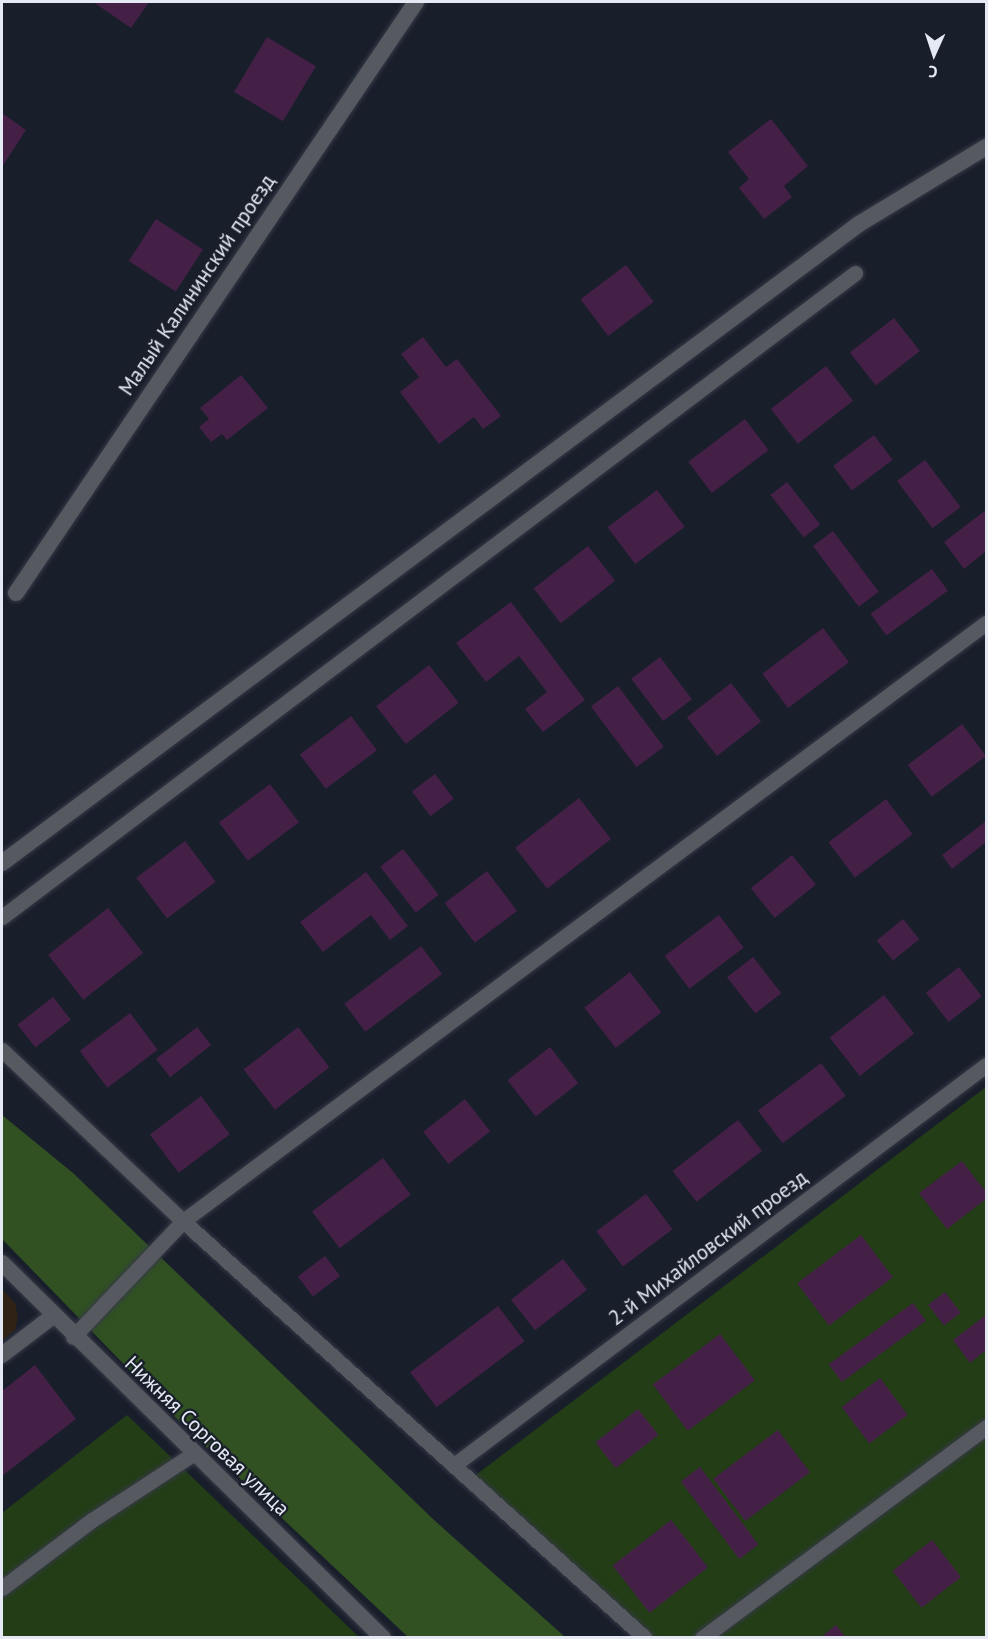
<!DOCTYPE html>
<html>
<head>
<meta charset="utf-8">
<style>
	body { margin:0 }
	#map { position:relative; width:988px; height:1639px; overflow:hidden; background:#191e2b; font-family:"PT Sans",sans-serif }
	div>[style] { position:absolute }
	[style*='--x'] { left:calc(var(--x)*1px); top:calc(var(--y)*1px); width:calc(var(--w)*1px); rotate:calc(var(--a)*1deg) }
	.commercial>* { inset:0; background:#302316 }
	.green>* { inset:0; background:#233d17 }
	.forest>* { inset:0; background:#315123 }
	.building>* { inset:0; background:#442047; transform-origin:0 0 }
	.roads { filter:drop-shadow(0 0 2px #363a47) drop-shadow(0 0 2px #363a47) }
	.service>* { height:15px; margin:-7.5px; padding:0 7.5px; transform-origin:7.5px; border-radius:7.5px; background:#565960 }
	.minor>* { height:16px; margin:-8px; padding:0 8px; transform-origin:8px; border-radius:8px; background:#565960 }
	span { translate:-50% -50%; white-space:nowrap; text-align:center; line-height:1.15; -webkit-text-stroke:4.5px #191e2b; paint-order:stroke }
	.street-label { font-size:21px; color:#e5e9f3 }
	.frame { position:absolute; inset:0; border:3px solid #e5e9f3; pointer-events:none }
	.north { position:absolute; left:904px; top:24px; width:60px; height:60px; -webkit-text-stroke:4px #191e2b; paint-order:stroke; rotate:183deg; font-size:16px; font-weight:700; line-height:24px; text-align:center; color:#e5e9f3 }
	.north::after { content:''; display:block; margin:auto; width:21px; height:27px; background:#e5e9f3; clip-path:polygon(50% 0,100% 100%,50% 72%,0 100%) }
</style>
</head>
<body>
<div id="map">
	<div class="commercial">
		<i style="clip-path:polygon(2px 1289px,15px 1303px,18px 1317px,15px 1330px,2px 1341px)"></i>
	</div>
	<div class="green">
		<i style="clip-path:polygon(986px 1087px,986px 1637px,640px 1637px,468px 1481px)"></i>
		<i style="clip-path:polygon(127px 1415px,359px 1637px,2px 1638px,2px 1513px)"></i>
	</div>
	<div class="forest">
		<i style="clip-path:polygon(2px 1115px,73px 1173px,434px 1520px,565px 1637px,408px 1637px,180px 1422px,2px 1239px)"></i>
	</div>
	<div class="building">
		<i style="clip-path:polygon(93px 2px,149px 2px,131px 28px)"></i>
		<i style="left:267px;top:37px;width:57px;height:64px;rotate:31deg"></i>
		<i style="clip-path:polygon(2px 113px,26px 130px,2px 167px)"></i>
		<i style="clip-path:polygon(771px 119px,808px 166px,784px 186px,792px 197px,764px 219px,739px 188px,749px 179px,728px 152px)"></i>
		<i style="left:156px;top:219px;width:56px;height:50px;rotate:33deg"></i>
		<i style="left:626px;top:265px;width:46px;height:57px;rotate:53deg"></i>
		<i style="left:894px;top:318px;width:42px;height:56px;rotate:52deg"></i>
		<i style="clip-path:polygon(423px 337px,446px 367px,457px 359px,501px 416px,483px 429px,474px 417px,439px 444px,400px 392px,419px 377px,401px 354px)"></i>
		<i style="left:826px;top:366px;width:44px;height:70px;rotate:52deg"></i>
		<i style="clip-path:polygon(241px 375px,268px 408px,227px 440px,222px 434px,211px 442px,199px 427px,209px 419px,200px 408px)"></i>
		<i style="left:745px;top:419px;width:39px;height:71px;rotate:53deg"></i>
		<i style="left:874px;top:435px;width:31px;height:51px;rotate:53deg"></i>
		<i style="left:925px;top:460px;width:59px;height:35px;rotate:53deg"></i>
		<i style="left:787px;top:482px;width:54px;height:21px;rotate:52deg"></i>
		<i style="left:657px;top:490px;width:46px;height:62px;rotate:53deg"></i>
		<i style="clip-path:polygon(986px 510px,986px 551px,964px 569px,944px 542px)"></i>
		<i style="left:833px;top:531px;width:76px;height:25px;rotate:53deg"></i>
		<i style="left:588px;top:546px;width:44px;height:69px;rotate:52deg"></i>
		<i style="left:932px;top:569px;width:27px;height:76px;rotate:54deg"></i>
		<i style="clip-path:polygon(511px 602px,585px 700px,543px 732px,525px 709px,547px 692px,519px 656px,486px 682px,456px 643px)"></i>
		<i style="left:823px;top:628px;width:43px;height:76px;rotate:53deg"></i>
		<i style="left:660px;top:657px;width:53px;height:36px;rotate:53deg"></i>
		<i style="left:429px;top:665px;width:48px;height:67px;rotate:52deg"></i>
		<i style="left:731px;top:683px;width:49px;height:56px;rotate:52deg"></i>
		<i style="left:618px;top:686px;width:76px;height:34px;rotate:53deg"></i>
		<i style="left:351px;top:716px;width:43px;height:64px;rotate:53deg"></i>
		<i style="left:962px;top:724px;width:40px;height:68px;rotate:53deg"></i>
		<i style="left:435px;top:774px;width:31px;height:29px;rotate:53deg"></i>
		<i style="left:270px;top:784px;width:48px;height:64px;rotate:53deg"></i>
		<i style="left:579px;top:798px;width:52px;height:81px;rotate:52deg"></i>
		<i style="left:886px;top:799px;width:44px;height:72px;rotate:53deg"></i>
		<i style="clip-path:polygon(986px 821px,986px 842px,952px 869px,942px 855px)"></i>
		<i style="left:185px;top:841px;width:51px;height:61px;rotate:53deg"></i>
		<i style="left:403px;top:849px;width:58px;height:29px;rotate:52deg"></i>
		<i style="left:792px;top:855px;width:38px;height:53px;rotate:51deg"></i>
		<i style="left:487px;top:871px;width:50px;height:53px;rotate:53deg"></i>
		<i style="clip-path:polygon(366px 872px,408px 926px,390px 940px,371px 915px,323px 952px,300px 922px)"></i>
		<i style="left:108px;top:908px;width:57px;height:76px;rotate:52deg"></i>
		<i style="left:719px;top:915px;width:41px;height:68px;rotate:53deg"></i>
		<i style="left:903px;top:919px;width:26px;height:34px;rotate:51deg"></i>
		<i style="left:421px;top:946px;width:35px;height:96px;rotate:53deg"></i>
		<i style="left:753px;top:957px;width:46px;height:33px;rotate:52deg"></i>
		<i style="left:959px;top:967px;width:37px;height:42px;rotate:52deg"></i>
		<i style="left:630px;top:972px;width:51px;height:58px;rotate:52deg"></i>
		<i style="left:884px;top:995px;width:49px;height:69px;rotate:52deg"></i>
		<i style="left:53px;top:997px;width:29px;height:45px;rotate:52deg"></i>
		<i style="left:130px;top:1013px;width:46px;height:63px;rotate:53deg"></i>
		<i style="left:197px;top:1027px;width:23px;height:52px;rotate:52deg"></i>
		<i style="left:298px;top:1027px;width:51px;height:69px;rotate:52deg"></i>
		<i style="left:550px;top:1047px;width:46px;height:54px;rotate:52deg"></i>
		<i style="left:821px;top:1063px;width:41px;height:79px;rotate:53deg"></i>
		<i style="left:201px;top:1096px;width:48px;height:64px;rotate:53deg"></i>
		<i style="left:465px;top:1099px;width:41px;height:53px;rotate:52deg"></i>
		<i style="left:738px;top:1120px;width:39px;height:83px;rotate:52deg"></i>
		<i style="left:383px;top:1158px;width:46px;height:89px;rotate:53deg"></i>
		<i style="clip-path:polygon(962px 1161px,986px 1192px,986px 1199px,947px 1229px,919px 1193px)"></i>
		<i style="left:646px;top:1194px;width:44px;height:62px;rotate:53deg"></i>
		<i style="left:861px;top:1235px;width:53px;height:80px;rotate:53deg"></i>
		<i style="left:325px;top:1256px;width:25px;height:34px;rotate:53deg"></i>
		<i style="left:563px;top:1259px;width:39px;height:66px;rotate:52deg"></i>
		<i style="left:945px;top:1292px;width:26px;height:21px;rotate:53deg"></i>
		<i style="left:913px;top:1303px;width:22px;height:104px;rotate:54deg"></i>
		<i style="left:498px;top:1306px;width:44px;height:110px;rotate:53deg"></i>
		<i style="clip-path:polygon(986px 1315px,986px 1350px,970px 1363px,953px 1340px)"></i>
		<i style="left:720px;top:1334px;width:58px;height:84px;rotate:53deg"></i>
		<i style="clip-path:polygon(35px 1365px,76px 1419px,2px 1476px,2px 1391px)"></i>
		<i style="left:880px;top:1378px;width:46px;height:48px;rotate:53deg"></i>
		<i style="left:638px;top:1409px;width:33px;height:54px;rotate:52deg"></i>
		<i style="left:778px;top:1430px;width:53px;height:81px;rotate:53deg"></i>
		<i style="left:700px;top:1467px;width:97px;height:24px;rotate:53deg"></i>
		<i style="left:671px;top:1520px;width:60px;height:74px;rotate:52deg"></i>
		<i style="left:932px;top:1540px;width:47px;height:50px;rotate:52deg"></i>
		<i style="clip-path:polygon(836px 1625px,846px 1638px,820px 1638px)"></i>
	</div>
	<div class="roads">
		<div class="service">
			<i style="--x:2;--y:917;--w:1069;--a:-37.05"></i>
			<i style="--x:2;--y:1050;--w:249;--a:43.4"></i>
			<i style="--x:183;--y:1221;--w:622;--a:42.07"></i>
			<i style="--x:73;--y:1337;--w:160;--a:-46.5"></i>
			<i style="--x:183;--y:1221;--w:1001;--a:-36.68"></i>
			<i style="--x:454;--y:1465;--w:666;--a:-36.94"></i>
			<i style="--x:2;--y:1588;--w:113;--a:-37.1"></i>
			<i style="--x:92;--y:1520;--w:121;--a:-33.2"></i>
			<i style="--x:702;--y:1638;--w:354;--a:-36.6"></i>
		</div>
		<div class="minor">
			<i style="--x:16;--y:593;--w:714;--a:-55.91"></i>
			<i style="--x:2;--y:863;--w:1069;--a:-36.71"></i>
			<i style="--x:859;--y:224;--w:149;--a:-31.2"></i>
			<i style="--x:2;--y:1263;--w:535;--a:44.55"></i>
			<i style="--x:2;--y:1355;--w:64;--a:-37.4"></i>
		</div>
	</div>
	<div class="street-label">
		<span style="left:197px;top:285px;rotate:-56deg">Малый Калининский проезд</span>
		<span style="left:708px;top:1248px;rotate:-37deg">2-й Михайловский проезд</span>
		<span style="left:207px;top:1436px;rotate:44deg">Нижняя Сорговая улица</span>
	</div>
	<div class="frame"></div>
	<div class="north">С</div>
</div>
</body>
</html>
